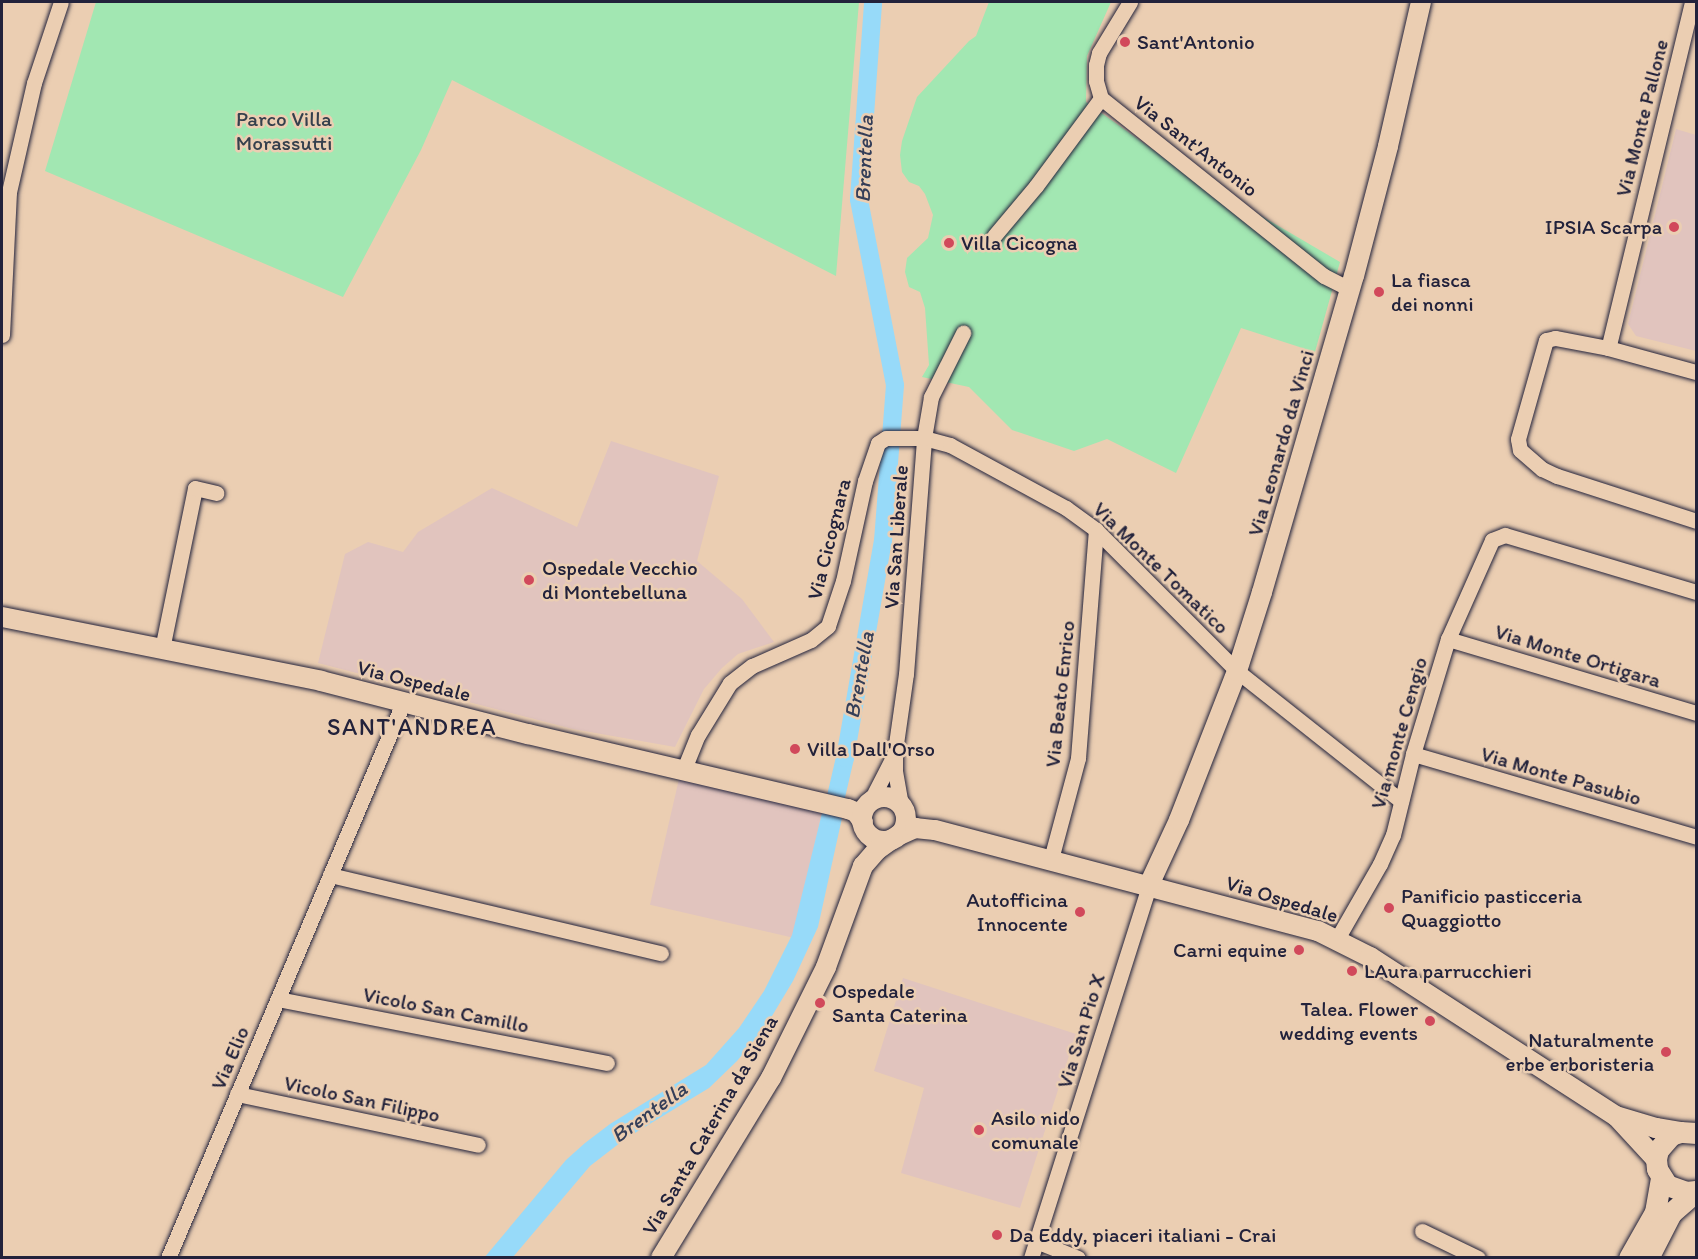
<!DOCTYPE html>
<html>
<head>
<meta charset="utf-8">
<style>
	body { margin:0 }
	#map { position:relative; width:1698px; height:1259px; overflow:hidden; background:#ebceb2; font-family:Itim,sans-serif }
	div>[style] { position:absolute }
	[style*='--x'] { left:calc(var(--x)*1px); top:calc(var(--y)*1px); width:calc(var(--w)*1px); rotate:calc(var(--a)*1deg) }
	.built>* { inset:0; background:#e1c4be; transform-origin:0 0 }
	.green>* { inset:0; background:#a2e7b2 }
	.water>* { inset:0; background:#97daf9 }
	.canal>* { height:18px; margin:-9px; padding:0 9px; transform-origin:9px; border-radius:9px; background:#97daf9 }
	.roads { filter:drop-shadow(0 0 2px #22223b) drop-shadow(0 0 2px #22223b) }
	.minor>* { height:15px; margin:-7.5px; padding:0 7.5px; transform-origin:7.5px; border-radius:7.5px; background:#ebceb2 }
	.tertiary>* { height:20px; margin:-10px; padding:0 10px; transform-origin:10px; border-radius:10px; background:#ebceb2 }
	.tertiary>.ring { margin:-10px; padding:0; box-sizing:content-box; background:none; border:20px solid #ebceb2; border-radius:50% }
	.secondary>* { height:21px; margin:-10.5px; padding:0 10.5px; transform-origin:10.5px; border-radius:10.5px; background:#ebceb2 }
	.dots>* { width:16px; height:16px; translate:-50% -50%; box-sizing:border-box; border:3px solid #ebceb2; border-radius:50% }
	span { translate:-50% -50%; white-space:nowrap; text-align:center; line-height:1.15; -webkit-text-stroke:5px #ebceb2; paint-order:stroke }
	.poi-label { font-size:21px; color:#22223b }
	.left { translate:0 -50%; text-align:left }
	.right { translate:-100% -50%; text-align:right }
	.street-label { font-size:21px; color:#22223b }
	.park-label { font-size:21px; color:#35404d }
	.water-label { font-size:22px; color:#343e58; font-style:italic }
	.quarter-label { font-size:24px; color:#22223b; letter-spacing:1.5px }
	.frame { position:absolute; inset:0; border:3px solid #22223b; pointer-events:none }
</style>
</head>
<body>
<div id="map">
	<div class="built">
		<i style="clip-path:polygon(1676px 129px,1696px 135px,1696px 351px,1636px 336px,1628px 324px)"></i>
		<i style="clip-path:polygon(611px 441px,719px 476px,697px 561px,742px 599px,774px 642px,738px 654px,722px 668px,704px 689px,675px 747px,573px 729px,318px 663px,345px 554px,368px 542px,403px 552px,418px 532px,492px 488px,577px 527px)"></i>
		<i style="left:679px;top:779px;width:147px;height:129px;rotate:13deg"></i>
		<i style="clip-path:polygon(903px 978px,1076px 1034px,1020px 1208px,901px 1173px,924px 1088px,874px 1071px)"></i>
	</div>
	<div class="green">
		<i style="clip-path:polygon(96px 2px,859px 2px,836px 276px,452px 80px,421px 150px,343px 297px,45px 171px)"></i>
		<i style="clip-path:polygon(989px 2px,1111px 2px,1087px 56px,1086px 102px,1176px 166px,1340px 262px,1315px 352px,1241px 328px,1176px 473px,1107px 439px,1074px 451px,1012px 430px,969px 387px,922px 377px,929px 365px,925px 308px,920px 292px,909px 287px,905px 272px,907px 258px,928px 238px,933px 215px,925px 194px,919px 186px,909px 182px,902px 172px,900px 155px,902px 141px,917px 97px,969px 41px,976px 36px)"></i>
	</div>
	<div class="water">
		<i style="clip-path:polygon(822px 813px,842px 818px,818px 927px,793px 981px,766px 1026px,737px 1061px,709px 1088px,625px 1139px,590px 1166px,513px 1257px,484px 1258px,566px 1160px,585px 1143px,610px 1124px,706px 1065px,739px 1028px,764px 991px,792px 935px)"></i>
	</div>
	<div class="canal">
		<i style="--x:831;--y:818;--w:62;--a:-76.9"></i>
		<i style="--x:845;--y:758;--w:220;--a:-80.1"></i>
		<i style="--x:883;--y:541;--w:156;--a:-85.6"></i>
		<i style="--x:895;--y:385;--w:189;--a:-101"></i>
		<i style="--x:859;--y:199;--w:197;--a:-85.9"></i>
	</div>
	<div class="roads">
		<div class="minor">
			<i style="--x:1130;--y:2;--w:60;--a:121.3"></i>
			<i style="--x:1099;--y:53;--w:12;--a:104"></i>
			<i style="--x:1096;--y:65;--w:16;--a:90"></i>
			<i style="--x:1096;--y:81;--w:18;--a:74"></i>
			<i style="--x:1101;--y:98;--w:285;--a:38.6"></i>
			<i style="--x:1324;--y:276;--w:29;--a:27"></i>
			<i style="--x:1692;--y:2;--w:356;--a:103.6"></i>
			<i style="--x:1608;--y:348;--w:91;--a:15.3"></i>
			<i style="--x:994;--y:236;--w:65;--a:-50"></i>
			<i style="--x:1036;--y:186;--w:109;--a:-53.5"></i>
			<i style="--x:2;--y:335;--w:143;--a:-87.2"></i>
			<i style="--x:9;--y:192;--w:112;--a:-77.1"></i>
			<i style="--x:34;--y:83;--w:85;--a:-71.6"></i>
			<i style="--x:1608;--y:348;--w:54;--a:-169.3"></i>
			<i style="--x:1555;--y:338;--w:9;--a:167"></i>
			<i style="--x:1546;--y:340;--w:103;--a:105.8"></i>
			<i style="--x:1518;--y:439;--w:11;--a:80"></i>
			<i style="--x:1520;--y:450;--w:29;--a:41"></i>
			<i style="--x:1542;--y:469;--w:17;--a:25"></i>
			<i style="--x:1557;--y:476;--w:146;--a:17.9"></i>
			<i style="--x:1448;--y:639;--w:259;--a:16.6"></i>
			<i style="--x:162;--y:649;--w:164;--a:-78.4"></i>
			<i style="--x:195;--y:488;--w:22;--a:13"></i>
			<i style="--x:1413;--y:754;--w:295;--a:16.3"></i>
			<i style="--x:684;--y:769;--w:37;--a:-68"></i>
			<i style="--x:698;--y:735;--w:61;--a:-58.4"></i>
			<i style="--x:730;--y:683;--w:28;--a:-38"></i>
			<i style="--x:752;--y:666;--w:64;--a:-23.8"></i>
			<i style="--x:811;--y:640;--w:22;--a:-39"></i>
			<i style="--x:828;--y:626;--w:47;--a:-71.6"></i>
			<i style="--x:843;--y:581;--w:102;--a:-77.6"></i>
			<i style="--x:865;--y:481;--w:40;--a:-71.1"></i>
			<i style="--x:878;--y:443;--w:9;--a:-32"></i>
			<i style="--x:886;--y:438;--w:38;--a:0"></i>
			<i style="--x:924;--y:438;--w:27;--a:15"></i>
			<i style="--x:950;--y:445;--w:132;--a:28.5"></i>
			<i style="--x:1066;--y:508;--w:37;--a:36"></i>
			<i style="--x:1096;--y:530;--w:199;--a:45"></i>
			<i style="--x:1237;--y:671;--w:209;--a:38.4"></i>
			<i style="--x:870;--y:802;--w:51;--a:-62.9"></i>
			<i style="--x:901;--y:805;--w:34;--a:-100"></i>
			<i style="--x:895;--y:772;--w:21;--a:-90"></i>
			<i style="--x:895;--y:751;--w:78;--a:-81.9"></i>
			<i style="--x:906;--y:674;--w:237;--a:-85.6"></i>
			<i style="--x:924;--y:438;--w:42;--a:-80.3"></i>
			<i style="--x:931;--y:397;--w:72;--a:-63.4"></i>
			<i style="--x:1051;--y:859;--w:105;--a:-75"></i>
			<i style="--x:1078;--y:758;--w:229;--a:-85.5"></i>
			<i style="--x:330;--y:875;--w:340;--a:13.3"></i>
			<i style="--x:1337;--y:939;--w:86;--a:-60.2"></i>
			<i style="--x:1380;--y:864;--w:32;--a:-66"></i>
			<i style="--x:1393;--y:835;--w:83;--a:-76.1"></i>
			<i style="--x:1413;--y:754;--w:120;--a:-73.1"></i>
			<i style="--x:1448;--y:639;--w:108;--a:-66"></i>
			<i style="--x:1492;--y:540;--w:14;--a:-21"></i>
			<i style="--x:1505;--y:535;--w:199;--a:16.6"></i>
			<i style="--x:278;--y:999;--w:335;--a:11"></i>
			<i style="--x:237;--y:1094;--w:246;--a:11.9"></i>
			<i style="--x:1422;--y:1231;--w:62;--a:25.7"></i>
			<i style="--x:1036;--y:1241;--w:45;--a:22"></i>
			<i style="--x:168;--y:1258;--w:603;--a:-67.05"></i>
			<i style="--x:1031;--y:1258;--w:391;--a:-72.4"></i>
		</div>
		<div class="tertiary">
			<i style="--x:2;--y:617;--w:325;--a:11.3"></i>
			<i style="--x:321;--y:681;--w:214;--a:14.4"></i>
			<i style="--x:528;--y:734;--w:329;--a:13.2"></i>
			<i style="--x:848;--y:809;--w:9;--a:21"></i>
			<i style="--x:856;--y:812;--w:12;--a:55"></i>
			<i class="ring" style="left:862px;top:797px;width:24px;height:24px"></i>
			<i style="--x:897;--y:836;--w:20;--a:-24"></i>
			<i style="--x:915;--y:828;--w:20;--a:6"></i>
			<i style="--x:935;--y:830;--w:396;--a:14.8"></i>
			<i style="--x:1318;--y:931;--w:58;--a:26.6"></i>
			<i style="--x:1370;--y:957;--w:293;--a:32.9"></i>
			<i style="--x:1616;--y:1116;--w:42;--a:16.7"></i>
			<i style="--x:1656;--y:1128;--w:24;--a:9"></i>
			<i style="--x:1149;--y:885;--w:72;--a:-65.2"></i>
			<i style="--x:1179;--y:820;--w:160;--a:-68.7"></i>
			<i style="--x:1237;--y:671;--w:83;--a:-72.4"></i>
			<i style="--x:1262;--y:592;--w:329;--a:-73.8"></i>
			<i style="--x:1354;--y:276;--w:134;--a:-75.3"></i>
			<i style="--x:1388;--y:146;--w:148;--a:-77.1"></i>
			<i style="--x:1618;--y:1118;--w:56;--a:47.2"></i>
			<i style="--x:661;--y:1258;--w:211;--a:-58.6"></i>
			<i style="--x:771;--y:1078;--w:124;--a:-63.6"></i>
			<i style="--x:826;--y:967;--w:108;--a:-69.9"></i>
			<i style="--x:863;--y:866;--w:21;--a:-49"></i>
			<i style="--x:877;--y:850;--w:19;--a:-36"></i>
		</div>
		<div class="secondary">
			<i style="--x:1696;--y:1133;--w:16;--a:-176"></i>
			<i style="--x:1680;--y:1132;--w:9;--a:162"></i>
			<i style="--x:1671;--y:1135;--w:20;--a:131"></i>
			<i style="--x:1658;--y:1150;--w:9;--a:103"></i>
			<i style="--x:1656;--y:1159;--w:10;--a:84"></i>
			<i style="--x:1657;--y:1169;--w:19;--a:58"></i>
			<i style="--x:1667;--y:1185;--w:20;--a:20"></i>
			<i style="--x:1686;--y:1192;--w:10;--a:-6"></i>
			<i style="--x:1629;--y:1258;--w:53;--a:-60.5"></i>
			<i style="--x:1655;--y:1212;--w:35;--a:-80"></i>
			<i style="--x:1648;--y:1258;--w:51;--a:-62.9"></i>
			<i style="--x:1671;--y:1213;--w:33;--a:-41"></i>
		</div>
	</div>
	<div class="dots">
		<i style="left:1125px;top:42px;background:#d1495b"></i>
		<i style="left:1674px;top:227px;background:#d1495b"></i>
		<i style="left:949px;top:243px;background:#d1495b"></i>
		<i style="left:1379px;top:292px;background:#d1495b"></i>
		<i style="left:529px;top:580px;background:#d1495b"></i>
		<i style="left:795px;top:749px;background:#d1495b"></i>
		<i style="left:1389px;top:908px;background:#d1495b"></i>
		<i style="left:1080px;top:912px;background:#d1495b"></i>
		<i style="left:1299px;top:950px;background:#d1495b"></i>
		<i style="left:1352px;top:971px;background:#d1495b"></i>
		<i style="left:820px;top:1003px;background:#d1495b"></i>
		<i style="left:1430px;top:1021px;background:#d1495b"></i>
		<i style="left:1666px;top:1052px;background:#d1495b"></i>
		<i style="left:979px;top:1130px;background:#d1495b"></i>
		<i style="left:997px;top:1235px;background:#d1495b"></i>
	</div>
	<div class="poi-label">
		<span class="left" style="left:1137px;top:42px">Sant'Antonio</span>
		<span class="right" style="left:1662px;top:227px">IPSIA Scarpa</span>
		<span class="left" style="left:961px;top:243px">Villa Cicogna</span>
		<span class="left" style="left:1391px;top:292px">La fiasca<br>dei nonni</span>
		<span class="left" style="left:542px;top:580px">Ospedale Vecchio<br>di Montebelluna</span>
		<span class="left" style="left:807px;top:749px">Villa Dall'Orso</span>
		<span class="left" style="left:1401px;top:908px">Panificio pasticceria<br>Quaggiotto</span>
		<span class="right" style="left:1068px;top:912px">Autofficina<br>Innocente</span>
		<span class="right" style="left:1287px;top:950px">Carni equine</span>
		<span class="left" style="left:1364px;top:971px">LAura parrucchieri</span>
		<span class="left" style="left:832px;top:1003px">Ospedale<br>Santa Caterina</span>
		<span class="right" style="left:1418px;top:1021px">Talea. Flower<br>wedding events</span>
		<span class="right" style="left:1654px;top:1052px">Naturalmente<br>erbe erboristeria</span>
		<span class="left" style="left:991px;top:1130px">Asilo nido<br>comunale</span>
		<span class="left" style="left:1009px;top:1235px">Da Eddy, piaceri italiani - Crai</span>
	</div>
	<div class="street-label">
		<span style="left:1642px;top:118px;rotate:-76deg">Via Monte Pallone</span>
		<span style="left:1196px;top:146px;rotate:38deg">Via Sant'Antonio</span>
		<span style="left:1281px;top:443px;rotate:-74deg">Via Leonardo da Vinci</span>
		<span style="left:896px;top:537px;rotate:-86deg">Via San Liberale</span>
		<span style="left:829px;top:539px;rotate:-76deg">Via Cicognara</span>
		<span style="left:1161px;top:568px;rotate:44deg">Via Monte Tomatico</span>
		<span style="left:1578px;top:656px;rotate:17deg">Via Monte Ortigara</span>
		<span style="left:414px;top:681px;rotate:14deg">Via Ospedale</span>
		<span style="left:1060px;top:694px;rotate:-84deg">Via Beato Enrico</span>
		<span style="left:1399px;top:733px;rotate:-74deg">Via monte Cengio</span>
		<span style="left:1561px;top:776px;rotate:16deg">Via Monte Pasubio</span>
		<span style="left:1282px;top:899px;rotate:17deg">Via Ospedale</span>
		<span style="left:446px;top:1010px;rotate:11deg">Vicolo San Camillo</span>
		<span style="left:1081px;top:1031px;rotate:-73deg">Via San Pio X</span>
		<span style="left:230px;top:1058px;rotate:-67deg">Via Elio</span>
		<span style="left:362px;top:1099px;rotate:12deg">Vicolo San Filippo</span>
		<span style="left:710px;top:1125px;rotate:-60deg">Via Santa Caterina da Siena</span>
	</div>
	<div class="park-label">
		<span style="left:284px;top:131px">Parco Villa<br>Morassutti</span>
	</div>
	<div class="water-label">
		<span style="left:864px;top:159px;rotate:-88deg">Brentella</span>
		<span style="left:859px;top:675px;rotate:-80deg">Brentella</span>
		<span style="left:649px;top:1112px;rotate:-36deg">Brentella</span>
	</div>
	<div class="quarter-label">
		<span style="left:412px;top:727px">SANT'ANDREA</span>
	</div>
	<div class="frame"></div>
</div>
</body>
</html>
